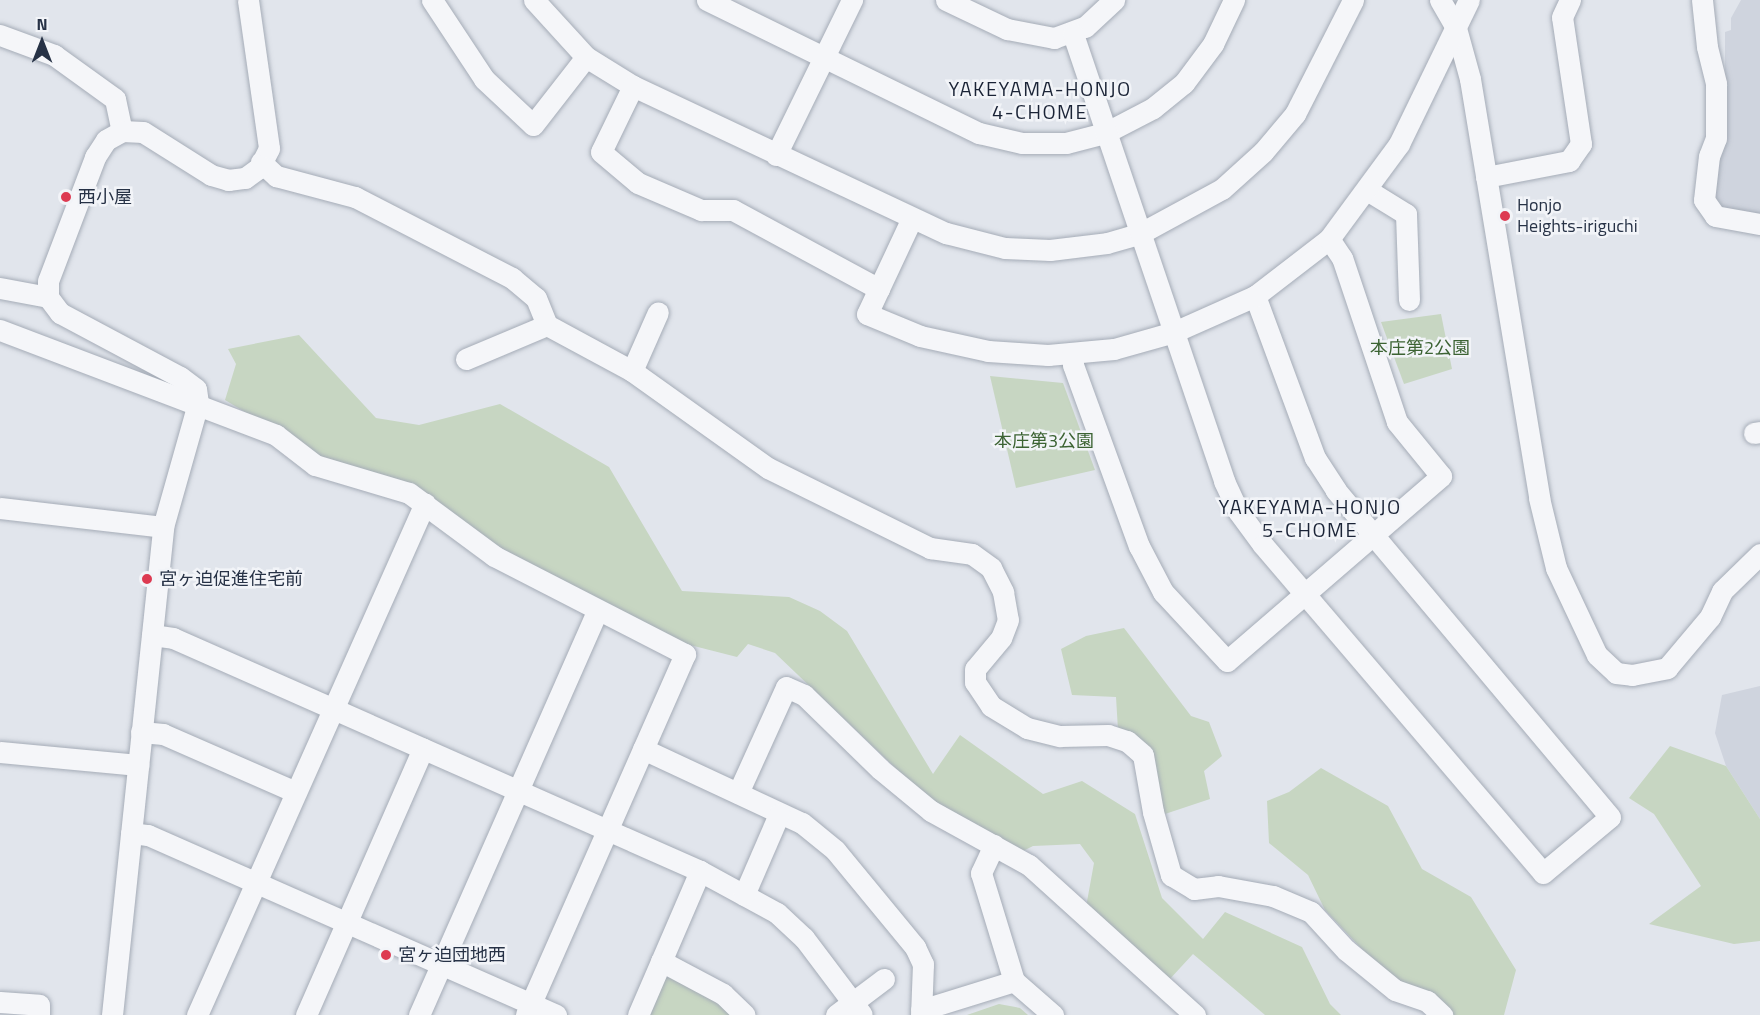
<!DOCTYPE html>
<meta charset="utf-8">
<style>
body{margin:0}
#map{position:relative;width:1760px;height:1015px;overflow:hidden;background:#e1e5ec;font-family:"Titillium Web","Noto Sans JP",sans-serif}
div>[style]{position:absolute}
.built>*{inset:0;background:#cfd4de}
.green>*{inset:0;background:#c7d6c2}
.roads{filter:drop-shadow(0 0 2px #a5acb7) drop-shadow(0 0 2px #a5acb7)}
.minor>*{height:21px;margin:-10.5px;padding:0 10.5px;transform-origin:10.5px;border-radius:10.5px;background:#f5f6f9}
.dots>*{width:16px;height:16px;translate:-50% -50%;box-sizing:border-box;border:3px solid #f2f4f8;border-radius:50%}
span{translate:-50% -50%;white-space:nowrap;text-align:center;line-height:1.15;-webkit-text-stroke:5px #f2f4f8;paint-order:stroke}
.poi-label{font-size:18px;color:#273246}
.left{translate:0 -50%;text-align:left}
.park-label{font-size:18px;color:#3c6333}
.neighbourhood-label{font-size:20px;color:#1a2336;letter-spacing:1.5px}
.north{position:absolute;left:12px;top:12px;width:60px;height:60px;-webkit-text-stroke:4px #f2f4f8;paint-order:stroke;rotate:0deg;font-size:16px;font-weight:700;line-height:24px;text-align:center;color:#273246}
.north::after{content:'';display:block;margin:auto;width:21px;height:27px;background:#273246;clip-path:polygon(50% 0,100% 100%,50% 72%,0 100%)}
</style>
<div id="map">
<div class="built">
<div style="clip-path:polygon(1741px 0,1760px 0,1760px 218px,1721px 207px,1715px 195px,1725px 91px,1725px 32px,1731px 30px,1731px 18px)"></div>
<div style="clip-path:polygon(1760px 686px,1760px 819px,1726px 766px,1715px 733px,1722px 695px)"></div>
</div>
<div class="green">
<div style="clip-path:polygon(1441px 314px,1452px 369px,1404px 384px,1381px 322px)"></div>
<div style="clip-path:polygon(299px 335px,376px 418px,419px 425px,500px 404px,609px 467px,682px 591px,789px 597px,820px 611px,847px 631px,933px 774px,960px 735px,1043px 794px,1082px 781px,1135px 814px,1162px 898px,1203px 939px,1225px 912px,1302px 947px,1330px 1004px,1341px 1015px,1265px 1015px,1193px 954px,1168px 981px,1086px 907px,1094px 863px,1080px 844px,1033px 846px,1023px 851px,932px 803px,775px 653px,748px 644px,737px 657px,686px 644px,318px 456px,225px 400px,236px 364px,228px 349px)"></div>
<div style="clip-path:polygon(990px 376px,1063px 383px,1095px 470px,1016px 488px)"></div>
<div style="clip-path:polygon(1124px 628px,1191px 716px,1209px 722px,1222px 756px,1204px 771px,1210px 799px,1162px 815px,1148px 745px,1118px 730px,1116px 697px,1072px 695px,1061px 649px,1086px 636px)"></div>
<div style="clip-path:polygon(1670px 746px,1726px 766px,1760px 819px,1760px 941px,1734px 944px,1649px 924px,1701px 886px,1654px 814px,1629px 798px)"></div>
<div style="clip-path:polygon(1321px 768px,1388px 806px,1422px 869px,1471px 897px,1516px 970px,1504px 1015px,1450px 1015px,1392px 981px,1325px 910px,1308px 875px,1269px 843px,1267px 801px,1289px 792px)"></div>
<div style="clip-path:polygon(669px 973px,718px 997px,735px 1015px,644px 1015px,662px 975px)"></div>
<div style="clip-path:polygon(999px 1004px,1020px 1008px,1028px 1015px,967px 1015px)"></div>
</div>
<div class="roads">
<div class="minor">
<div style="left:432px;top:0;width:95px;rotate:56.6deg"></div>
<div style="left:484px;top:79px;width:67px;rotate:43.2deg"></div>
<div style="left:533px;top:125px;width:86px;rotate:-52.1deg"></div>
<div style="left:534px;top:0;width:77px;rotate:47.6deg"></div>
<div style="left:586px;top:57px;width:55px;rotate:31.7deg"></div>
<div style="left:633px;top:86px;width:346px;rotate:25.2deg"></div>
<div style="left:946px;top:233px;width:61px;rotate:14.3deg"></div>
<div style="left:1005px;top:248px;width:45px;rotate:2.5deg"></div>
<div style="left:1050px;top:250px;width:57px;rotate:-7deg"></div>
<div style="left:1107px;top:243px;width:33px;rotate:-16deg"></div>
<div style="left:1139px;top:234px;width:94px;rotate:-28.5deg"></div>
<div style="left:1222px;top:189px;width:55px;rotate:-42.1deg"></div>
<div style="left:1263px;top:152px;width:50px;rotate:-49.9deg"></div>
<div style="left:1295px;top:114px;width:128px;rotate:-63deg"></div>
<div style="left:707px;top:0;width:303px;rotate:26.1deg"></div>
<div style="left:979px;top:133px;width:44px;rotate:13.1deg"></div>
<div style="left:1022px;top:143px;width:44px"></div>
<div style="left:1066px;top:143px;width:40px;rotate:-14.4deg"></div>
<div style="left:1105px;top:133px;width:54px;rotate:-27.5deg"></div>
<div style="left:1153px;top:108px;width:40px;rotate:-39deg"></div>
<div style="left:1184px;top:83px;width:49px;rotate:-53.4deg"></div>
<div style="left:1213px;top:44px;width:49px;rotate:-64.5deg"></div>
<div style="left:946px;top:0;width:68px;rotate:25.4deg"></div>
<div style="left:1007px;top:29px;width:48px;rotate:10.8deg"></div>
<div style="left:1054px;top:38px;width:33px;rotate:-20deg"></div>
<div style="left:1085px;top:27px;width:40px;rotate:-43deg"></div>
<div style="left:1440px;top:0;width:32px;rotate:60deg"></div>
<div style="left:1456px;top:28px;width:53px;rotate:74.6deg"></div>
<div style="left:1470px;top:79px;width:425px;rotate:80.6deg"></div>
<div style="left:1539px;top:498px;width:72px;rotate:76.3deg"></div>
<div style="left:1556px;top:568px;width:96px;rotate:64.8deg"></div>
<div style="left:1597px;top:655px;width:26px;rotate:43deg"></div>
<div style="left:1616px;top:673px;width:16px;rotate:7deg"></div>
<div style="left:1632px;top:675px;width:36px;rotate:-11deg"></div>
<div style="left:1667px;top:668px;width:67px;rotate:-49.9deg"></div>
<div style="left:1710px;top:617px;width:29px;rotate:-65deg"></div>
<div style="left:1722px;top:591px;width:53px;rotate:-44.2deg"></div>
<div style="left:1702px;top:0;width:47px;rotate:83.9deg"></div>
<div style="left:1707px;top:47px;width:38px;rotate:76deg"></div>
<div style="left:1716px;top:84px;width:54px;rotate:90deg"></div>
<div style="left:1716px;top:138px;width:19px;rotate:111deg"></div>
<div style="left:1709px;top:156px;width:44px;rotate:96.5deg"></div>
<div style="left:1704px;top:200px;width:19px;rotate:55deg"></div>
<div style="left:1715px;top:216px;width:46px;rotate:10.1deg"></div>
<div style="left:1073px;top:34px;width:472px;rotate:71.3deg"></div>
<div style="left:1224px;top:481px;width:33px;rotate:65deg"></div>
<div style="left:1238px;top:511px;width:42px;rotate:53.7deg"></div>
<div style="left:1263px;top:545px;width:431px;rotate:49.5deg"></div>
<div style="left:1543px;top:873px;width:87px;rotate:-39.9deg"></div>
<div style="left:1610px;top:817px;width:427px;rotate:-130deg"></div>
<div style="left:1336px;top:490px;width:38px;rotate:-123deg"></div>
<div style="left:1315px;top:458px;width:173px;rotate:-110.3deg"></div>
<div style="left:0;top:35px;width:58px;rotate:20.3deg"></div>
<div style="left:54px;top:55px;width:75px;rotate:35.8deg"></div>
<div style="left:115px;top:99px;width:33px;rotate:78deg"></div>
<div style="left:633px;top:86px;width:73px;rotate:115.9deg"></div>
<div style="left:601px;top:152px;width:48px;rotate:40deg"></div>
<div style="left:638px;top:183px;width:69px;rotate:23.2deg"></div>
<div style="left:701px;top:210px;width:32px"></div>
<div style="left:733px;top:210px;width:166px;rotate:28.4deg"></div>
<div style="left:776px;top:155px;width:173px;rotate:-63.9deg"></div>
<div style="left:261px;top:162px;width:21px;rotate:43deg"></div>
<div style="left:276px;top:176px;width:82px;rotate:14.9deg"></div>
<div style="left:355px;top:197px;width:177px;rotate:27.3deg"></div>
<div style="left:512px;top:278px;width:31px;rotate:40deg"></div>
<div style="left:536px;top:298px;width:29px;rotate:68deg"></div>
<div style="left:547px;top:325px;width:97px;rotate:28.4deg"></div>
<div style="left:632px;top:371px;width:167px;rotate:35.5deg"></div>
<div style="left:768px;top:468px;width:181px;rotate:26.3deg"></div>
<div style="left:930px;top:548px;width:42px;rotate:8.1deg"></div>
<div style="left:972px;top:554px;width:24px;rotate:36deg"></div>
<div style="left:991px;top:568px;width:27px;rotate:63deg"></div>
<div style="left:1003px;top:592px;width:28px;rotate:80deg"></div>
<div style="left:1008px;top:620px;width:19px;rotate:111deg"></div>
<div style="left:1001px;top:638px;width:40px;rotate:130deg"></div>
<div style="left:975px;top:669px;width:13px;rotate:90deg"></div>
<div style="left:975px;top:682px;width:29px;rotate:56deg"></div>
<div style="left:991px;top:706px;width:42px;rotate:31.4deg"></div>
<div style="left:1027px;top:728px;width:34px;rotate:14deg"></div>
<div style="left:1060px;top:736px;width:48px;rotate:-1.2deg"></div>
<div style="left:1108px;top:735px;width:20px;rotate:18deg"></div>
<div style="left:1127px;top:741px;width:21px;rotate:41deg"></div>
<div style="left:1143px;top:755px;width:58px;rotate:80deg"></div>
<div style="left:1153px;top:812px;width:66px;rotate:74.1deg"></div>
<div style="left:1171px;top:875px;width:27px;rotate:31deg"></div>
<div style="left:1194px;top:889px;width:24px;rotate:-7deg"></div>
<div style="left:1218px;top:886px;width:56px;rotate:10.3deg"></div>
<div style="left:1273px;top:896px;width:41px;rotate:22.8deg"></div>
<div style="left:1311px;top:912px;width:52px;rotate:47.4deg"></div>
<div style="left:1346px;top:950px;width:63px;rotate:39.2deg"></div>
<div style="left:1395px;top:990px;width:34px;rotate:19deg"></div>
<div style="left:1427px;top:1001px;width:21px;rotate:43deg"></div>
<div style="left:1486px;top:177px;width:85px;rotate:-10.9deg"></div>
<div style="left:1569px;top:161px;width:21px;rotate:-55deg"></div>
<div style="left:1581px;top:144px;width:128px;rotate:-98.5deg"></div>
<div style="left:1562px;top:17px;width:19px;rotate:-65deg"></div>
<div style="left:1367px;top:190px;width:46px;rotate:31.6deg"></div>
<div style="left:1406px;top:214px;width:86px;rotate:88deg"></div>
<div style="left:912px;top:218px;width:106px;rotate:115.1deg"></div>
<div style="left:867px;top:314px;width:57px;rotate:22.5deg"></div>
<div style="left:920px;top:336px;width:70px;rotate:12.4deg"></div>
<div style="left:988px;top:351px;width:60px;rotate:3.8deg"></div>
<div style="left:1048px;top:355px;width:66px;rotate:-5.2deg"></div>
<div style="left:1114px;top:349px;width:62px;rotate:-15.8deg"></div>
<div style="left:1174px;top:332px;width:89px;rotate:-24deg"></div>
<div style="left:1255px;top:296px;width:93px;rotate:-37.6deg"></div>
<div style="left:1329px;top:239px;width:118px;rotate:-53.6deg"></div>
<div style="left:1399px;top:144px;width:160px;rotate:-64.1deg"></div>
<div style="left:0;top:288px;width:49px;rotate:10.6deg"></div>
<div style="left:0;top:330px;width:295px;rotate:20.8deg"></div>
<div style="left:276px;top:435px;width:49px;rotate:37.6deg"></div>
<div style="left:315px;top:465px;width:98px;rotate:16.6deg"></div>
<div style="left:409px;top:493px;width:106px;rotate:36.5deg"></div>
<div style="left:494px;top:556px;width:215px;rotate:27.2deg"></div>
<div style="left:685px;top:654px;width:394px;rotate:113.8deg"></div>
<div style="left:1072px;top:353px;width:12px;rotate:85deg"></div>
<div style="left:1073px;top:365px;width:193px;rotate:70deg"></div>
<div style="left:1139px;top:546px;width:52px;rotate:62.4deg"></div>
<div style="left:1163px;top:592px;width:94px;rotate:47.2deg"></div>
<div style="left:1227px;top:661px;width:283px;rotate:-40.8deg"></div>
<div style="left:1441px;top:476px;width:70px;rotate:-129.2deg"></div>
<div style="left:1397px;top:422px;width:173px;rotate:-108.5deg"></div>
<div style="left:1342px;top:258px;width:23px;rotate:-124deg"></div>
<div style="left:466px;top:359px;width:88px;rotate:-22.8deg"></div>
<div style="left:632px;top:371px;width:64px;rotate:-66.2deg"></div>
<div style="left:1754px;top:433px;width:6px;rotate:-9deg"></div>
<div style="left:0;top:508px;width:164px;rotate:6.6deg"></div>
<div style="left:152px;top:635px;width:21px;rotate:8deg"></div>
<div style="left:173px;top:638px;width:576px;rotate:23.85deg"></div>
<div style="left:700px;top:871px;width:88px;rotate:28.6deg"></div>
<div style="left:777px;top:913px;width:37px;rotate:43deg"></div>
<div style="left:804px;top:938px;width:96px;rotate:53deg"></div>
<div style="left:141px;top:732px;width:22px;rotate:5deg"></div>
<div style="left:163px;top:734px;width:145px;rotate:23.6deg"></div>
<div style="left:643px;top:749px;width:175px;rotate:25deg"></div>
<div style="left:802px;top:823px;width:43px;rotate:39.3deg"></div>
<div style="left:835px;top:850px;width:126px;rotate:50.5deg"></div>
<div style="left:915px;top:947px;width:19px;rotate:65deg"></div>
<div style="left:923px;top:964px;width:51px;rotate:92.2deg"></div>
<div style="left:0;top:752px;width:139px;rotate:5.4deg"></div>
<div style="left:738px;top:793px;width:116px;rotate:-65.6deg"></div>
<div style="left:786px;top:687px;width:20px;rotate:24deg"></div>
<div style="left:804px;top:695px;width:106px;rotate:44.2deg"></div>
<div style="left:880px;top:769px;width:66px;rotate:39.5deg"></div>
<div style="left:931px;top:811px;width:112px;rotate:28.9deg"></div>
<div style="left:1029px;top:865px;width:224px;rotate:42.1deg"></div>
<div style="left:131px;top:833px;width:17px;rotate:7deg"></div>
<div style="left:148px;top:835px;width:446px;rotate:23.8deg"></div>
<div style="left:994px;top:845px;width:31px;rotate:115deg"></div>
<div style="left:981px;top:873px;width:113px;rotate:73deg"></div>
<div style="left:1014px;top:981px;width:52px;rotate:41.1deg"></div>
<div style="left:744px;top:895px;width:88px;rotate:-66.6deg"></div>
<div style="left:661px;top:961px;width:70px;rotate:28deg"></div>
<div style="left:723px;top:994px;width:30px;rotate:44deg"></div>
<div style="left:0;top:1002px;width:39px;rotate:4deg"></div>
<div style="left:39px;top:1005px;width:10px;rotate:90deg"></div>
<div style="left:921px;top:1010px;width:97px;rotate:-17.3deg"></div>
<div style="left:112px;top:1015px;width:491px;rotate:-84deg"></div>
<div style="left:163px;top:527px;width:129px;rotate:-74.2deg"></div>
<div style="left:198px;top:403px;width:14px;rotate:-98deg"></div>
<div style="left:196px;top:389px;width:20px;rotate:-143deg"></div>
<div style="left:180px;top:377px;width:136px;rotate:-151.9deg"></div>
<div style="left:60px;top:313px;width:20px;rotate:-127deg"></div>
<div style="left:48px;top:297px;width:16px;rotate:-90deg"></div>
<div style="left:48px;top:281px;width:133px;rotate:-69.2deg"></div>
<div style="left:95px;top:157px;width:20px;rotate:-57deg"></div>
<div style="left:106px;top:140px;width:18px;rotate:-29deg"></div>
<div style="left:122px;top:131px;width:21px;rotate:3deg"></div>
<div style="left:143px;top:132px;width:80px;rotate:32.3deg"></div>
<div style="left:211px;top:175px;width:18px;rotate:16deg"></div>
<div style="left:228px;top:180px;width:17px;rotate:-7deg"></div>
<div style="left:245px;top:178px;width:17px;rotate:-36deg"></div>
<div style="left:259px;top:168px;width:22px;rotate:-63deg"></div>
<div style="left:269px;top:148px;width:149px;rotate:-98.1deg"></div>
<div style="left:197px;top:1015px;width:560px;rotate:-66deg"></div>
<div style="left:306px;top:1015px;width:291px;rotate:-66.3deg"></div>
<div style="left:419px;top:1015px;width:441px;rotate:-66.2deg"></div>
<div style="left:638px;top:1015px;width:157px;rotate:-66.7deg"></div>
<div style="left:836px;top:1015px;width:60px;rotate:-36.9deg"></div>
</div>
</div>
<div class="dots">
<div style="left:66px;top:197px;background:#dd3a51"></div>
<div style="left:1505px;top:216px;background:#dd3a51"></div>
<div style="left:147px;top:579px;background:#dd3a51"></div>
<div style="left:386px;top:955px;background:#dd3a51"></div>
</div>
<div class="poi-label">
<span class="left" style="left:78px;top:197px">西小屋</span>
<span class="left" style="left:1517px;top:216px">Honjo<br>Heights-iriguchi</span>
<span class="left" style="left:159px;top:579px">宮ヶ迫促進住宅前</span>
<span class="left" style="left:398px;top:955px">宮ヶ迫団地西</span>
</div>
<div class="park-label">
<span style="left:1420px;top:348px">本庄第2公園</span>
<span style="left:1044px;top:441px">本庄第3公園</span>
</div>
<div class="neighbourhood-label">
<span style="left:1040px;top:100px">YAKEYAMA-HONJO<br>4-CHOME</span>
<span style="left:1310px;top:518px">YAKEYAMA-HONJO<br>5-CHOME</span>
</div>
<div class="north">N</div>
</div>
